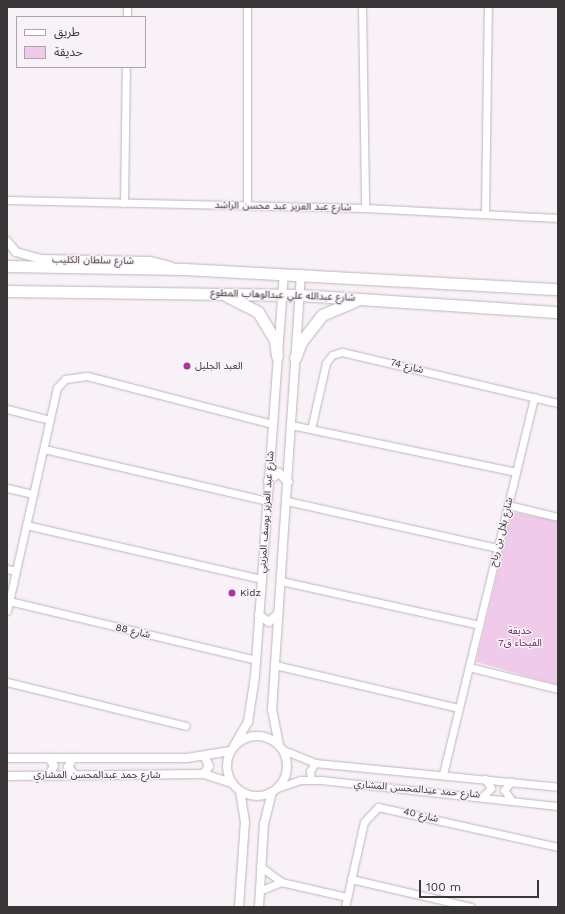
<!DOCTYPE html>
<meta charset="utf-8">
<style>
body{margin:0}
#map{position:relative;width:565px;height:914px;overflow:hidden;background:#f9f1f8;font-family:"Work Sans","Noto Sans Arabic",sans-serif}
div>[style]{position:absolute}
.green>*{inset:0;background:#f0caea}
.roads{filter:drop-shadow(0 0 1px #bdb5bc) drop-shadow(0 0 1px #bdb5bc)}
.minor>*{height:7px;margin:-3.5px;padding:0 3.5px;transform-origin:3.5px;border-radius:3.5px;background:#fff}
.tertiary>*{height:8px;margin:-4px;padding:0 4px;transform-origin:4px;border-radius:4px;background:#fff}
.tertiary>.ring{margin:-4px;padding:0;box-sizing:content-box;background:none;border:8px solid #fff;border-radius:50%}
.primary>*{height:11px;margin:-5.5px;padding:0 5.5px;transform-origin:5.5px;border-radius:5.5px;background:#fff}
.dots>*{width:11px;height:11px;translate:-50% -50%;box-sizing:border-box;border:2px solid #f9f1f8;border-radius:50%}
span{translate:-50% -50%;white-space:nowrap;text-align:center;line-height:1.15;-webkit-text-stroke:3px #f9f1f8;paint-order:stroke}
.street-label{font-size:10px;color:#393638}
.poi-label{font-size:10px;color:#393638}
.left{translate:0 -50%;text-align:left}
.park-label{font-size:10px;color:#652a5f}
.frame{position:absolute;inset:0;border:8px solid #393638;pointer-events:none}
.legend{position:absolute;left:16px;top:16px;width:130px;height:52px;box-sizing:border-box;background:#f9f1f8;border:1px solid #aca6ab;margin:0;padding:5px 7px;list-style:none;font-size:12px;color:#393638}
.legend li{display:flex;align-items:center;gap:8px;height:20px}
.legend b{width:20px;border:1px solid #aca6ab}
.scale{position:absolute;left:419px;top:880px;width:120px;height:18px;box-sizing:border-box;border:2px solid #393638;border-top:0;padding-left:5px;font-size:12px;line-height:14px;white-space:nowrap;color:#393638;-webkit-text-stroke:3px #f9f1f8;paint-order:stroke}
</style>
<div id="map">
<div class="green">
<div style="clip-path:polygon(512px 512px,558px 521px,558px 685px,476px 662px)"></div>
</div>
<div class="roads">
<div class="minor">
<div style="left:362px;top:7px;width:201px;rotate:89.1deg"></div>
<div style="left:127px;top:17px;width:10px;rotate:-90deg"></div>
<div style="left:7px;top:200px;width:358px;rotate:1.3deg"></div>
<div style="left:365px;top:208px;width:193px;rotate:3deg"></div>
<div style="left:124px;top:203px;width:136px;rotate:-89.2deg"></div>
<div style="left:247px;top:205px;width:198px;rotate:-90deg"></div>
<div style="left:485px;top:213px;width:206px;rotate:-89.2deg"></div>
<div style="left:7px;top:409px;width:44px;rotate:14.3deg"></div>
<div style="left:291px;top:425px;width:230px;rotate:11.8deg"></div>
<div style="left:311px;top:429px;width:68px;rotate:-77.2deg"></div>
<div style="left:326px;top:363px;width:10px;rotate:-53deg"></div>
<div style="left:332px;top:355px;width:10px;rotate:-17deg"></div>
<div style="left:342px;top:352px;width:222px;rotate:13.3deg"></div>
<div style="left:44px;top:449px;width:229px;rotate:13.1deg"></div>
<div style="left:7px;top:488px;width:27px;rotate:13deg"></div>
<div style="left:287px;top:501px;width:215px;rotate:12.6deg"></div>
<div style="left:508px;top:505px;width:51px;rotate:13.5deg"></div>
<div style="left:26px;top:525px;width:241px;rotate:12.9deg"></div>
<div style="left:7px;top:569px;width:9px;rotate:13deg"></div>
<div style="left:281px;top:581px;width:203px;rotate:12.5deg"></div>
<div style="left:9px;top:601px;width:254px;rotate:13.4deg"></div>
<div style="left:7px;top:611px;width:229px;rotate:-77.4deg"></div>
<div style="left:57px;top:388px;width:12px;rotate:-48deg"></div>
<div style="left:65px;top:379px;width:22px;rotate:-8deg"></div>
<div style="left:87px;top:376px;width:191px;rotate:14.5deg"></div>
<div style="left:275px;top:665px;width:189px;rotate:13.2deg"></div>
<div style="left:469px;top:667px;width:92px;rotate:13.9deg"></div>
<div style="left:7px;top:682px;width:184px;rotate:13.8deg"></div>
<div style="left:283px;top:750px;width:35px;rotate:22deg"></div>
<div style="left:315px;top:763px;width:244px;rotate:5.6deg"></div>
<div style="left:443px;top:774px;width:388px;rotate:-76.4deg"></div>
<div style="left:311px;top:780px;width:9px;rotate:-96deg"></div>
<div style="left:310px;top:771px;width:9px;rotate:-58deg"></div>
<div style="left:277px;top:788px;width:24px;rotate:-19deg"></div>
<div style="left:300px;top:780px;width:21px"></div>
<div style="left:321px;top:780px;width:238px;rotate:6.3deg"></div>
<div style="left:484px;top:795px;width:10px;rotate:-45deg"></div>
<div style="left:491px;top:788px;width:11px;rotate:-124deg"></div>
<div style="left:510px;top:798px;width:10px;rotate:-127deg"></div>
<div style="left:504px;top:790px;width:11px;rotate:-49deg"></div>
<div style="left:260px;top:866px;width:26px;rotate:37deg"></div>
<div style="left:281px;top:882px;width:68px;rotate:12.8deg"></div>
<div style="left:351px;top:879px;width:123px;rotate:13.1deg"></div>
<div style="left:259px;top:891px;width:24px;rotate:-22deg"></div>
<div style="left:345px;top:907px;width:87px;rotate:-77.4deg"></div>
<div style="left:364px;top:822px;width:21px;rotate:-47deg"></div>
<div style="left:378px;top:807px;width:184px;rotate:12.5deg"></div>
</div>
<div class="tertiary">
<div style="left:7px;top:241px;width:14px;rotate:51deg"></div>
<div style="left:16px;top:252px;width:25px;rotate:16deg"></div>
<div style="left:40px;top:259px;width:110px;rotate:1deg"></div>
<div style="left:150px;top:261px;width:21px;rotate:14deg"></div>
<div style="left:268px;top:481px;width:14px;rotate:-36deg"></div>
<div style="left:279px;top:473px;width:13px;rotate:45deg"></div>
<div style="left:259px;top:615px;width:12px;rotate:35deg"></div>
<div style="left:269px;top:622px;width:12px;rotate:-42deg"></div>
<div class="ring" style="left:227px;top:736px;width:52px;height:52px"></div>
<div style="left:279px;top:745px;width:36px;rotate:-101deg"></div>
<div style="left:272px;top:710px;width:437px;rotate:-86.2deg"></div>
<div style="left:234px;top:746px;width:28px;rotate:-60deg"></div>
<div style="left:248px;top:722px;width:47px;rotate:-81.3deg"></div>
<div style="left:255px;top:676px;width:403px;rotate:-85.9deg"></div>
<div style="left:7px;top:758px;width:180px"></div>
<div style="left:187px;top:758px;width:44px;rotate:-9.2deg"></div>
<div style="left:49px;top:758px;width:9px;rotate:58deg"></div>
<div style="left:54px;top:766px;width:10px;rotate:119deg"></div>
<div style="left:73px;top:758px;width:10px;rotate:119deg"></div>
<div style="left:68px;top:767px;width:9px;rotate:49deg"></div>
<div style="left:204px;top:774px;width:9px;rotate:-58deg"></div>
<div style="left:209px;top:766px;width:10px;rotate:-114deg"></div>
<div style="left:7px;top:776px;width:197px;rotate:-0.6deg"></div>
<div style="left:204px;top:774px;width:29px;rotate:18deg"></div>
<div style="left:239px;top:907px;width:85px;rotate:-86deg"></div>
<div style="left:245px;top:822px;width:31px;rotate:-99deg"></div>
<div style="left:259px;top:907px;width:83px;rotate:-86.6deg"></div>
<div style="left:264px;top:824px;width:33px;rotate:-76deg"></div>
</div>
<div class="primary">
<div style="left:7px;top:266px;width:177px;rotate:1deg"></div>
<div style="left:184px;top:269px;width:375px;rotate:3.1deg"></div>
<div style="left:7px;top:291px;width:293px;rotate:0.8deg"></div>
<div style="left:300px;top:295px;width:259px;rotate:3.8deg"></div>
<div style="left:227px;top:296px;width:35px;rotate:27deg"></div>
<div style="left:258px;top:312px;width:33px;rotate:59deg"></div>
<div style="left:275px;top:340px;width:16px;rotate:83deg"></div>
<div style="left:295px;top:358px;width:17px;rotate:-69deg"></div>
<div style="left:301px;top:342px;width:34px;rotate:-52deg"></div>
<div style="left:322px;top:315px;width:36px;rotate:-23deg"></div>
</div>
</div>
<div class="dots">
<div style="left:187px;top:366px;background:#a3399b"></div>
<div style="left:232px;top:593px;background:#a3399b"></div>
</div>
<div class="street-label">
<span style="left:283px;top:206px;rotate:1deg">شارع عبد العزيز عبد محسن الراشد</span>
<span style="left:93px;top:260px;rotate:1deg">شارع سلطان الكليب</span>
<span style="left:283px;top:295px;rotate:2deg">شارع عبدالله علي عبدالوهاب المطوع</span>
<span style="left:407px;top:366px;rotate:14deg">شارع 74</span>
<span style="left:266px;top:512px;rotate:-86deg">شارع عبد العزيز يوسف المزيني</span>
<span style="left:501px;top:532px;rotate:-76deg">شارع بلال بن رباح</span>
<span style="left:133px;top:631px;rotate:13deg">شارع 88</span>
<span style="left:97px;top:775px">شارع حمد عبدالمحسن المشاري</span>
<span style="left:417px;top:789px;rotate:5deg">شارع حمد عبدالمحسن المشاري</span>
<span style="left:421px;top:815px;rotate:13deg">شارع 40</span>
</div>
<div class="poi-label">
<span class="left" style="left:195px;top:366px">العبد الجليل</span>
<span class="left" style="left:240px;top:593px">Kidz</span>
</div>
<div class="park-label">
<span style="left:520px;top:636px">حديقة<br>الفيحاء ق7</span>
</div>
<div class="frame"></div>
<ul class="legend">
<li><b style="height:5px;background:#fff"></b>طريق</li>
<li><b style="height:11px;background:#f0caea"></b>حديقة</li>
</ul>
<div class="scale">100 m</div>
</div>
